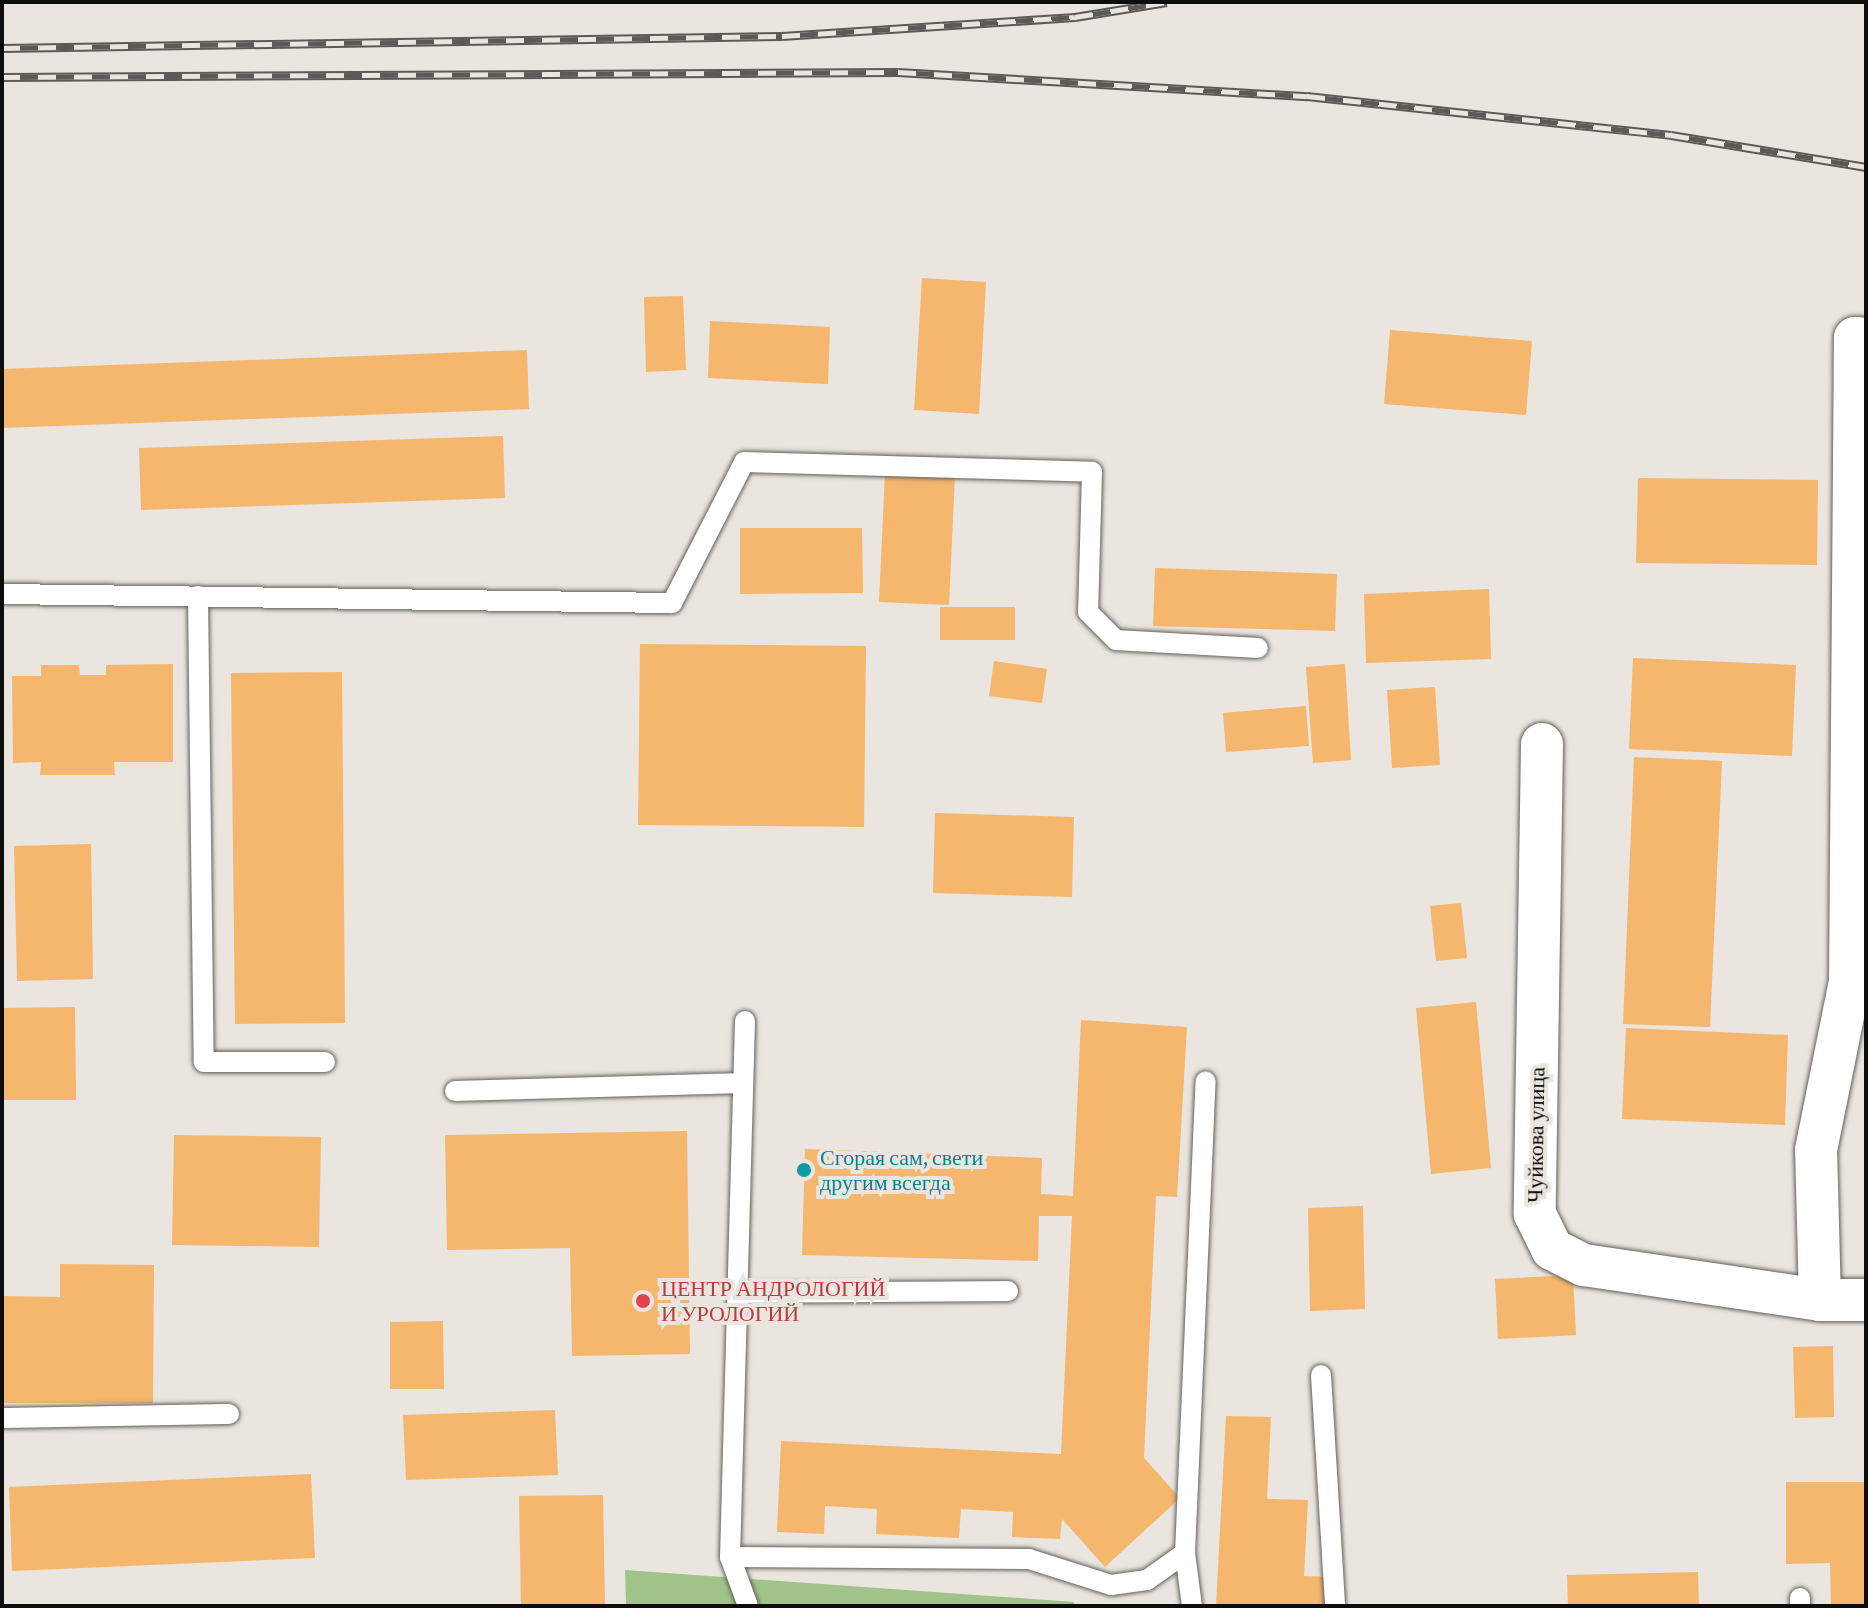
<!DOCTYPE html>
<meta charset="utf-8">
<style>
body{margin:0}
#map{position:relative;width:1868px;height:1608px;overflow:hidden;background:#eae5df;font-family:"Crimson Pro",serif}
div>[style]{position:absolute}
.green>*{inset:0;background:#9fc389}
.building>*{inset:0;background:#f5b66d}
.roads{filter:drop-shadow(0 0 2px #65605b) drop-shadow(0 0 2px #65605b)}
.service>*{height:20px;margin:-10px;padding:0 10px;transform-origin:10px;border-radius:10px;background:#fff}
.minor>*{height:42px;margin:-21px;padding:0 21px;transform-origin:21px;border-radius:21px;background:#fff}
.rail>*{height:9px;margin-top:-4.5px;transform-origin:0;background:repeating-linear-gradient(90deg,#eae5df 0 18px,#5c5956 0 36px);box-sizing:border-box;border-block:2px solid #5c5956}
.dots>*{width:22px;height:22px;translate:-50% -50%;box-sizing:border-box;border:4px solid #eae5df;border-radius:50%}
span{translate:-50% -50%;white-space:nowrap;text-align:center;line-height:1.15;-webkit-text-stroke:8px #eae5df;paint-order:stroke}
.street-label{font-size:22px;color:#0e0d0b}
.culture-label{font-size:22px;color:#0d838f}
.left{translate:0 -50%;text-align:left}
.health-label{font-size:22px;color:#be3a42}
.frame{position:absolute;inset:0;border:4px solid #0e0d0b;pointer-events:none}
</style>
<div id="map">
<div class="green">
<div style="clip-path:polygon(625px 1570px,1074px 1602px,1074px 1606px,626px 1606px)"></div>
</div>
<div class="building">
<div style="clip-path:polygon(922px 278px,986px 282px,979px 414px,914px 410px)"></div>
<div style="clip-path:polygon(683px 296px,686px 370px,646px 372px,644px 297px)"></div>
<div style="clip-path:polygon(710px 321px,830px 327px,828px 384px,708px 378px)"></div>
<div style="clip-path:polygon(1390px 330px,1532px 341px,1526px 415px,1384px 404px)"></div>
<div style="clip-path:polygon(527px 350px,529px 409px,2px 428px,2px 369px)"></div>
<div style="clip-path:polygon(503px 436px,505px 498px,141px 510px,139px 448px)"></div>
<div style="clip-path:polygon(885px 472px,955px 475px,949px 605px,879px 602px)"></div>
<div style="clip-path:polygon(1638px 478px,1818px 480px,1817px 565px,1636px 563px)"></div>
<div style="clip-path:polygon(740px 528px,862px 528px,863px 593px,740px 594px)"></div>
<div style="clip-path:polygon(1155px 568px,1337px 574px,1335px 631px,1153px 626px)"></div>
<div style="clip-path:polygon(1489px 589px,1491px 659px,1366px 663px,1364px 594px)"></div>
<div style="clip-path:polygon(940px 607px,1015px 607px,1015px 640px,940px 640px)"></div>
<div style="clip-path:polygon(640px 644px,866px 646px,864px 827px,638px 825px)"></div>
<div style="clip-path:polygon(1633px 658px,1796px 665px,1792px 756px,1629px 749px)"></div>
<div style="clip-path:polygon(994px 661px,1047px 669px,1042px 703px,989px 696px)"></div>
<div style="clip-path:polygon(173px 664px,173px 762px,114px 762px,115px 775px,40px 775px,41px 762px,13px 763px,12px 676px,41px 676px,41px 665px,79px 665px,80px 675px,106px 675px,106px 665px)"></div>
<div style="clip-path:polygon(1345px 664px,1351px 760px,1313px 763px,1306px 667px)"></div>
<div style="clip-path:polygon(342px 672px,345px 1023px,235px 1024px,231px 673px)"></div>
<div style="clip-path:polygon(1435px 687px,1440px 765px,1392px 768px,1387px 690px)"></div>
<div style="clip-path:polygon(1306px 706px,1309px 746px,1226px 752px,1223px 713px)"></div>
<div style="clip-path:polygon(1634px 757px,1722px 761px,1710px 1027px,1623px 1024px)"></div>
<div style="clip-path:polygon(935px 813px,1074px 817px,1072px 897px,933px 893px)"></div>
<div style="clip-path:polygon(91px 844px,93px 979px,17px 981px,14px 846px)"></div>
<div style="clip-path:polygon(1461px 903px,1467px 958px,1436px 961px,1430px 906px)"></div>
<div style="clip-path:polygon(1476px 1002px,1491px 1168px,1431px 1174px,1416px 1008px)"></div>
<div style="clip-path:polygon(75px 1007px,76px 1100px,2px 1100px,2px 1008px)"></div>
<div style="clip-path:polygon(1081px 1020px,1187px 1027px,1177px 1197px,1156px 1196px,1144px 1458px,1180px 1498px,1105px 1567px,1062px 1519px,1060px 1539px,1012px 1537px,1013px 1512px,961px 1509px,959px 1538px,876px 1534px,877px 1509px,825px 1506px,824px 1534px,777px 1532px,781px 1441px,1061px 1454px,1072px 1216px,1039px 1216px,1038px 1261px,802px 1255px,805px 1149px,1042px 1158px,1041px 1194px,1073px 1196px)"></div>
<div style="clip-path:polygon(1626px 1028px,1788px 1035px,1785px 1125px,1622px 1119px)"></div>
<div style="clip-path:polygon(687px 1131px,690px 1354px,572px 1356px,570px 1248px,447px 1250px,445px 1135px)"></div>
<div style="clip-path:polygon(174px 1135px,321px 1137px,319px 1247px,172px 1245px)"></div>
<div style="clip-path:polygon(1363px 1206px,1365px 1309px,1310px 1311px,1308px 1208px)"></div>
<div style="clip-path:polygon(60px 1264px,154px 1265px,153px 1403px,2px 1403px,2px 1296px,60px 1297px)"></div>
<div style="clip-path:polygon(1573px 1275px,1576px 1335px,1498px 1339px,1495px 1279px)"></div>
<div style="clip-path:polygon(443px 1321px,444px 1389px,390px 1389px,390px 1322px)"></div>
<div style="clip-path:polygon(1833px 1346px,1834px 1417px,1795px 1418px,1793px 1347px)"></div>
<div style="clip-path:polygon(555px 1410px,558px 1475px,406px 1480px,403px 1415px)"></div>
<div style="clip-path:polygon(1226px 1416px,1271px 1417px,1267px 1499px,1308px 1500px,1304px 1576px,1331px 1577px,1329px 1606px,1216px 1606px)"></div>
<div style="clip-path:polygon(311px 1474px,315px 1558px,12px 1571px,9px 1487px)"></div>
<div style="clip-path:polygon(1786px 1482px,1866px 1482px,1866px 1606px,1831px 1606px,1830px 1563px,1786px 1564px)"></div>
<div style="clip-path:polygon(603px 1495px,605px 1606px,521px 1606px,519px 1496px)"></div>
<div style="clip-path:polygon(1698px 1572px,1699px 1606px,1568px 1606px,1567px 1575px)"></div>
</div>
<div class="roads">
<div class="service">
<div style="left:2px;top:594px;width:670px;rotate:0.77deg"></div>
<div style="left:672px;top:603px;width:158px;rotate:-62.9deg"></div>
<div style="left:744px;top:462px;width:348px;rotate:1.6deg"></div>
<div style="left:1092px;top:472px;width:140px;rotate:91.6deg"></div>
<div style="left:1088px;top:612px;width:40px;rotate:45deg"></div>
<div style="left:1116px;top:640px;width:142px;rotate:3.2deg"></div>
<div style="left:198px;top:596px;width:466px;rotate:89.3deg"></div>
<div style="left:204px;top:1062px;width:121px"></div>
<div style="left:745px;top:1021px;width:536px;rotate:91.6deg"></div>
<div style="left:730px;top:1557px;width:52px;rotate:69.8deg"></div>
<div style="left:455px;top:1091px;width:288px;rotate:-1.6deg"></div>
<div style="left:737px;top:1293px;width:271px;rotate:-0.4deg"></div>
<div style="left:1321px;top:1375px;width:231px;rotate:86.5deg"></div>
<div style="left:2px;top:1418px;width:227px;rotate:-1deg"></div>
<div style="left:1185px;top:1553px;width:53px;rotate:82.5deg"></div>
<div style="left:730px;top:1557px;width:299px;rotate:0.4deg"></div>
<div style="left:1029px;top:1559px;width:86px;rotate:17.6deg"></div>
<div style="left:1111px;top:1585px;width:36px;rotate:-8deg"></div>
<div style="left:1147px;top:1580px;width:47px;rotate:-35.4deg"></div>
<div style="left:1185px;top:1553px;width:472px;rotate:-87.5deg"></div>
<div style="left:1800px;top:1606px;width:8px;rotate:-90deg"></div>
</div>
<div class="minor">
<div style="left:1542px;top:744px;width:470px;rotate:90.9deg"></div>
<div style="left:1535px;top:1214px;width:39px;rotate:64deg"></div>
<div style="left:1552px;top:1249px;width:36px;rotate:27deg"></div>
<div style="left:1584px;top:1265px;width:239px;rotate:8.4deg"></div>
<div style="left:1820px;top:1300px;width:46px"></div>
<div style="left:1820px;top:1300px;width:150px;rotate:-91.5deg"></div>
<div style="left:1816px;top:1150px;width:171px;rotate:-78.6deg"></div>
<div style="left:1850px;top:982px;width:644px;rotate:-89.56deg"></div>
<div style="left:1855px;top:338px;width:11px;rotate:5deg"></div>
</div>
</div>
<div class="rail">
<div style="left:2px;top:48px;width:780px;rotate:-0.88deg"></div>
<div style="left:782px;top:36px;width:294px;rotate:-3.7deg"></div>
<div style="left:1075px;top:17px;width:93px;rotate:-9.3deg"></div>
<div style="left:2px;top:77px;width:896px;rotate:-0.32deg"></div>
<div style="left:898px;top:72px;width:410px;rotate:3.4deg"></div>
<div style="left:1307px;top:96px;width:366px;rotate:6.1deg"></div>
<div style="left:1671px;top:135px;width:198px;rotate:9.3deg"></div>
</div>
<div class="dots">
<div style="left:804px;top:1170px;background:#0f9aa8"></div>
<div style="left:643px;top:1301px;background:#e0444e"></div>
</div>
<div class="street-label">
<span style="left:1536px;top:1135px;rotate:-89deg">Чуйкова улица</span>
</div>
<div class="culture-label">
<span class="left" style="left:820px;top:1170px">Сгорая сам, свети<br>другим всегда</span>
</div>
<div class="health-label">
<span class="left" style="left:661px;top:1301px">ЦЕНТР АНДРОЛОГИЙ<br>И УРОЛОГИЙ</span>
</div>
<div class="frame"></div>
</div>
